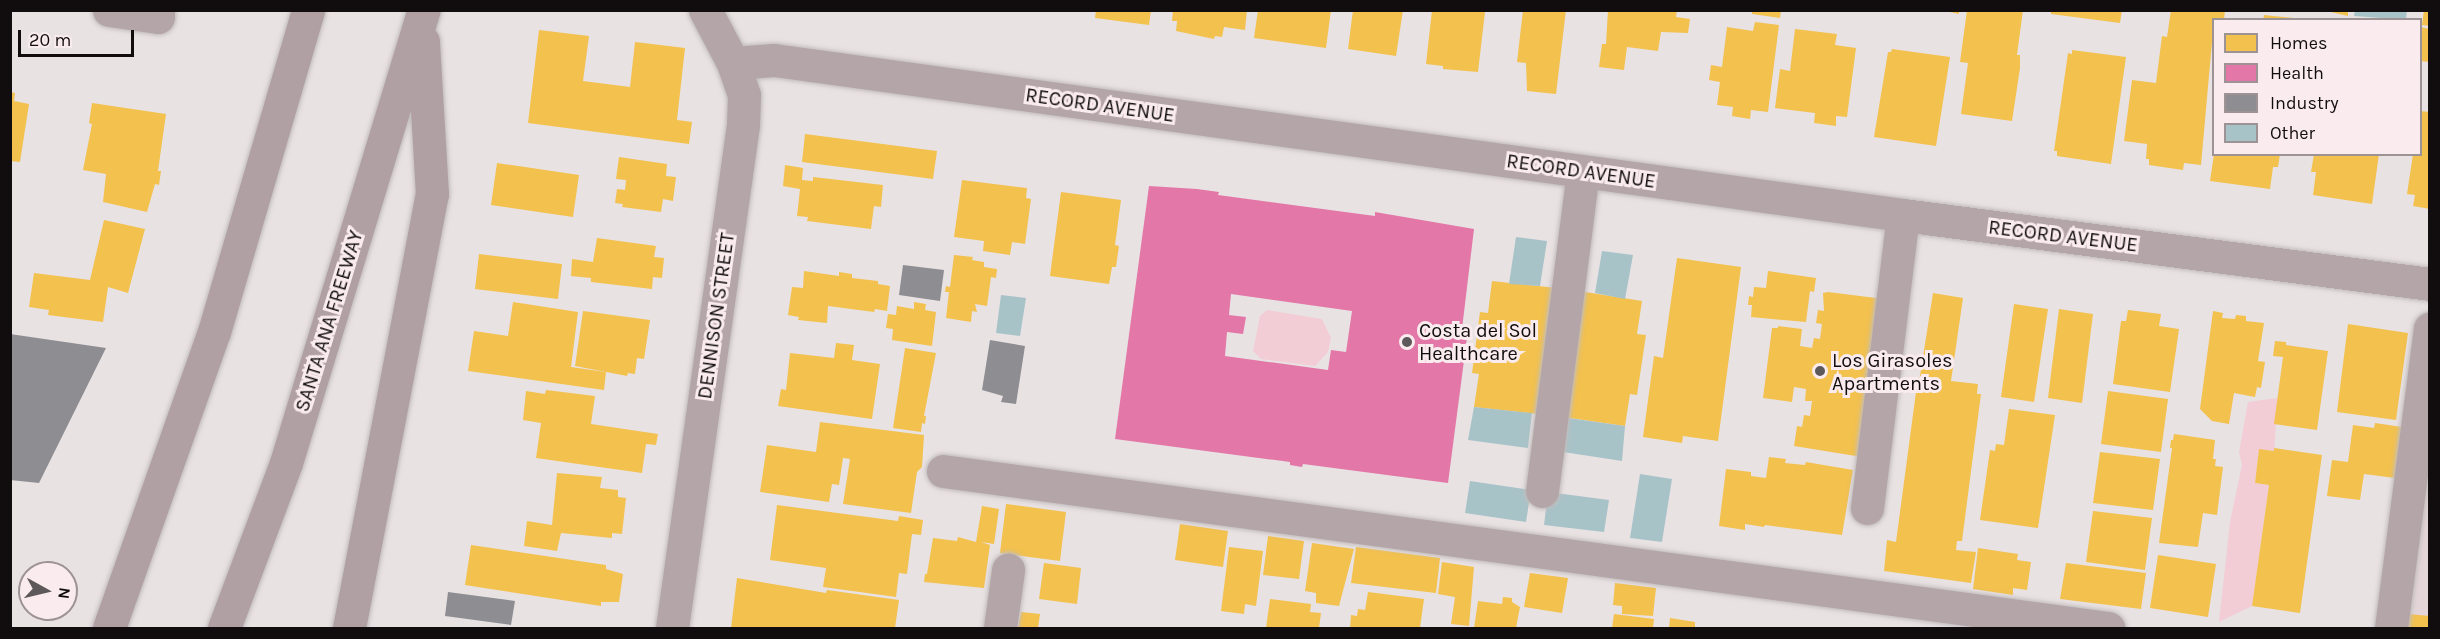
<!DOCTYPE html>
<style>
body{margin:0}
#map{position:relative;width:2440px;height:639px;overflow:hidden;background:#e9e2e3;font-family:Karla,sans-serif}
div>[style]{position:absolute}
.built>*{inset:0;background:#e4d5d8}
.green>*{inset:0;background:#f2cdd5}
.homes>*{inset:0;background:#f2c14e}
.health>*{inset:0;background:#e377a8}
.industry>*{inset:0;background:#8d8d92}
.building>*{inset:0;background:#a8c3c8}
.roads{filter:drop-shadow(0 0 2px #c1bcbd) drop-shadow(0 0 2px #c1bcbd)}
.minor>*{height:33px;margin:-16.5px;padding:0 16.5px;transform-origin:16.5px;border-radius:16.5px;background:#b4a5a8}
.highway>*{height:33px;margin:-16.5px;padding:0 16.5px;transform-origin:16.5px;border-radius:16.5px;background:#b1a0a3}
.dots>*{width:16px;height:16px;translate:-50% -50%;box-sizing:border-box;border:3px solid #faecee;border-radius:50%}
span{translate:-50% -50%;white-space:nowrap;text-align:center;line-height:1.15;-webkit-text-stroke:6px #faecee;paint-order:stroke}
.street-label{font-size:20px;color:#110d0e}
.poi-label{font-size:20px;color:#110d0e}
.left{translate:0 -50%;text-align:left}
.frame{position:absolute;inset:0;border:12px solid #110d0e;pointer-events:none}
.legend{position:absolute;left:2212px;top:18px;width:210px;height:138px;box-sizing:border-box;background:#faecee;border:2px solid #9d9394;margin:0;padding:8px 10px;list-style:none;font-size:18px;color:#110d0e}
.legend li{display:flex;align-items:center;gap:12px;height:30px}
.legend b{width:30px;border:2px solid #9d9394}
.north{position:absolute;left:18px;top:561px;width:60px;height:60px;box-sizing:border-box;background:#faecee;border:2px solid #9d9394;border-radius:50%;rotate:98deg;font-size:16px;font-weight:700;line-height:24px;text-align:center;color:#110d0e}
.north::after{content:'';display:block;margin:auto;width:21px;height:27px;background:#5d5859;clip-path:polygon(50% 0,100% 100%,50% 72%,0 100%)}
.scale{position:absolute;left:18px;top:30px;width:116px;height:27px;box-sizing:border-box;border:3px solid #110d0e;border-top:0;padding-left:8px;font-size:18px;line-height:21px;white-space:nowrap;color:#110d0e;-webkit-text-stroke:4px #faecee;paint-order:stroke}
</style>
<div id="map">
<div class="built">
<div style="clip-path:polygon(2429px 329px,2429px 628px,2391px 628px)"></div>
</div>
<div class="green">
<div style="clip-path:polygon(1267px 310px,1322px 319px,1331px 338px,1328px 352px,1315px 366px,1261px 359px,1253px 351px,1260px 316px)"></div>
<div style="clip-path:polygon(2278px 398px,2274px 451px,2259px 450px,2255px 483px,2269px 485px,2252px 606px,2219px 622px,2230px 522px,2242px 465px,2239px 452px,2248px 402px)"></div>
</div>
<div class="homes">
<div style="clip-path:polygon(1096px 10px,1151px 10px,1149px 25px,1095px 18px)"></div>
<div style="clip-path:polygon(1173px 10px,1247px 10px,1245px 30px,1224px 27px,1222px 37px,1215px 36px,1214px 39px,1176px 31px,1177px 21px,1172px 21px)"></div>
<div style="clip-path:polygon(1258px 10px,1331px 10px,1326px 48px,1254px 38px)"></div>
<div style="clip-path:polygon(1353px 10px,1403px 10px,1396px 56px,1348px 49px)"></div>
<div style="clip-path:polygon(1432px 10px,1485px 12px,1478px 72px,1443px 69px,1443px 66px,1426px 64px)"></div>
<div style="clip-path:polygon(1523px 10px,1566px 10px,1556px 94px,1527px 91px,1526px 63px,1517px 62px)"></div>
<div style="clip-path:polygon(1608px 10px,1677px 10px,1676px 17px,1690px 19px,1688px 33px,1661px 32px,1658px 51px,1627px 47px,1624px 70px,1599px 67px,1602px 44px,1606px 44px)"></div>
<div style="clip-path:polygon(1752px 10px,1781px 10px,1780px 18px,1752px 14px)"></div>
<div style="clip-path:polygon(1941px 10px,1959px 10px,1959px 14px)"></div>
<div style="clip-path:polygon(1967px 10px,2023px 10px,2017px 55px,2020px 55px,2020px 68px,2012px 121px,1961px 114px,1968px 63px,1960px 62px)"></div>
<div style="clip-path:polygon(2051px 10px,2122px 10px,2120px 23px,2051px 14px)"></div>
<div style="clip-path:polygon(2171px 10px,2225px 10px,2224px 20px,2214px 20px,2201px 165px,2184px 163px,2183px 170px,2149px 165px,2149px 159px,2146px 159px,2147px 144px,2124px 141px,2132px 80px,2156px 83px,2162px 36px,2167px 37px)"></div>
<div style="clip-path:polygon(2322px 10px,2348px 10px,2348px 16px)"></div>
<div style="clip-path:polygon(2424px 10px,2430px 10px,2430px 26px,2422px 25px)"></div>
<div style="clip-path:polygon(2264px 15px,2294px 18px,2294px 20px,2263px 20px)"></div>
<div style="clip-path:polygon(1755px 22px,1779px 25px,1768px 112px,1751px 110px,1750px 119px,1732px 116px,1733px 107px,1717px 105px,1720px 82px,1709px 80px,1711px 65px,1722px 67px,1727px 27px,1753px 31px)"></div>
<div style="clip-path:polygon(2420px 27px,2430px 29px,2430px 62px,2420px 61px)"></div>
<div style="clip-path:polygon(1795px 29px,1837px 34px,1835px 45px,1856px 48px,1847px 117px,1836px 116px,1836px 126px,1814px 123px,1815px 113px,1775px 108px,1780px 69px,1790px 71px)"></div>
<div style="clip-path:polygon(539px 30px,589px 36px,583px 81px,630px 87px,635px 42px,685px 48px,677px 120px,692px 122px,689px 144px,528px 123px)"></div>
<div style="clip-path:polygon(1892px 49px,1950px 57px,1936px 146px,1874px 137px,1888px 52px,1891px 52px)"></div>
<div style="clip-path:polygon(2072px 50px,2126px 57px,2111px 164px,2057px 156px,2057px 151px,2054px 151px,2068px 53px,2072px 54px)"></div>
<div style="clip-path:polygon(10px 92px,15px 93px,14px 101px,29px 104px,20px 162px,10px 161px)"></div>
<div style="clip-path:polygon(92px 103px,166px 114px,158px 171px,161px 171px,159px 185px,155px 184px,147px 212px,103px 202px,106px 174px,83px 170px,92px 124px,89px 123px)"></div>
<div style="clip-path:polygon(2420px 111px,2430px 112px,2430px 209px,2413px 206px,2415px 195px,2407px 194px,2413px 154px,2420px 154px)"></div>
<div style="clip-path:polygon(805px 134px,937px 151px,933px 179px,802px 162px)"></div>
<div style="clip-path:polygon(2214px 154px,2280px 154px,2278px 167px,2273px 167px,2270px 189px,2210px 181px)"></div>
<div style="clip-path:polygon(2314px 154px,2379px 154px,2372px 204px,2313px 195px,2316px 172px,2311px 172px)"></div>
<div style="clip-path:polygon(619px 157px,667px 164px,666px 176px,676px 177px,673px 201px,663px 199px,661px 212px,622px 207px,623px 204px,615px 203px,617px 189px,625px 190px,626px 180px,616px 179px)"></div>
<div style="clip-path:polygon(497px 163px,579px 175px,573px 217px,491px 205px)"></div>
<div style="clip-path:polygon(785px 165px,803px 168px,802px 180px,813px 181px,813px 177px,883px 185px,881px 207px,874px 206px,871px 229px,807px 221px,808px 217px,797px 216px,800px 189px,783px 186px)"></div>
<div style="clip-path:polygon(962px 180px,1027px 188px,1026px 198px,1031px 199px,1025px 244px,1012px 242px,1010px 255px,983px 251px,984px 241px,954px 237px)"></div>
<div style="clip-path:polygon(1061px 192px,1121px 200px,1115px 245px,1119px 246px,1116px 267px,1112px 267px,1109px 284px,1050px 276px)"></div>
<div style="clip-path:polygon(104px 220px,145px 229px,128px 293px,108px 287px,103px 322px,48px 315px,49px 310px,29px 307px,34px 273px,90px 280px)"></div>
<div style="clip-path:polygon(597px 238px,656px 246px,654px 257px,664px 258px,662px 278px,653px 277px,652px 289px,591px 282px,591px 278px,571px 276px,572px 259px,593px 262px)"></div>
<div style="clip-path:polygon(479px 254px,562px 264px,558px 299px,475px 289px)"></div>
<div style="clip-path:polygon(954px 255px,973px 257px,972px 260px,984px 262px,984px 267px,997px 269px,996px 278px,991px 277px,987px 306px,975px 304px,977px 312px,972px 311px,971px 322px,946px 318px,949px 292px,945px 292px,946px 286px,950px 287px)"></div>
<div style="clip-path:polygon(1677px 258px,1741px 267px,1718px 441px,1683px 436px,1682px 443px,1643px 437px,1654px 356px,1663px 358px)"></div>
<div style="clip-path:polygon(804px 271px,839px 276px,839px 272px,852px 274px,852px 278px,878px 281px,878px 284px,890px 286px,887px 311px,875px 309px,874px 312px,828px 306px,827px 323px,798px 320px,799px 317px,788px 315px,792px 287px,803px 288px)"></div>
<div style="clip-path:polygon(1768px 271px,1816px 278px,1814px 292px,1810px 291px,1806px 322px,1751px 317px,1752px 305px,1748px 305px,1749px 296px,1753px 297px,1754px 287px,1766px 288px)"></div>
<div style="clip-path:polygon(1492px 281px,1557px 288px,1538px 414px,1474px 407px,1479px 374px,1472px 373px,1480px 312px,1488px 313px)"></div>
<div style="clip-path:polygon(1579px 291px,1642px 301px,1637px 334px,1646px 335px,1637px 395px,1630px 394px,1625px 426px,1563px 417px)"></div>
<div style="clip-path:polygon(1828px 292px,1884px 299px,1862px 457px,1794px 446px,1797px 426px,1802px 427px,1804px 415px,1810px 416px,1812px 401px,1805px 401px,1806px 389px,1794px 387px,1792px 402px,1763px 398px,1772px 328px,1778px 328px,1778px 326px,1802px 329px,1800px 346px,1812px 348px,1814px 338px,1820px 339px,1822px 324px,1816px 323px,1818px 310px,1824px 311px,1823px 293px)"></div>
<div style="clip-path:polygon(1933px 293px,1963px 298px,1951px 381px,1978px 384px,1977px 394px,1981px 394px,1962px 541px,1957px 541px,1956px 550px,1976px 552px,1971px 583px,1884px 571px,1887px 540px,1896px 542px,1918px 377px,1943px 380px,1920px 376px)"></div>
<div style="clip-path:polygon(513px 302px,578px 312px,571px 367px,606px 372px,604px 390px,468px 371px,474px 331px,508px 336px)"></div>
<div style="clip-path:polygon(914px 302px,926px 304px,925px 310px,936px 312px,932px 346px,892px 340px,893px 329px,886px 328px,888px 314px,896px 315px,897px 306px,914px 309px)"></div>
<div style="clip-path:polygon(2014px 304px,2048px 309px,2034px 402px,2001px 397px)"></div>
<div style="clip-path:polygon(2059px 309px,2093px 314px,2082px 403px,2048px 398px)"></div>
<div style="clip-path:polygon(2128px 310px,2161px 314px,2159px 326px,2179px 329px,2170px 392px,2113px 384px,2121px 321px,2126px 321px)"></div>
<div style="clip-path:polygon(583px 311px,650px 320px,644px 359px,637px 358px,635px 374px,628px 373px,627px 376px,575px 366px)"></div>
<div style="clip-path:polygon(2213px 311px,2223px 313px,2222px 318px,2235px 319px,2236px 315px,2246px 316px,2246px 321px,2264px 323px,2258px 361px,2265px 362px,2261px 388px,2257px 387px,2255px 397px,2234px 393px,2229px 424px,2212px 421px,2200px 409px)"></div>
<div style="clip-path:polygon(2348px 324px,2408px 333px,2396px 420px,2337px 412px)"></div>
<div style="clip-path:polygon(2275px 341px,2286px 342px,2286px 345px,2328px 351px,2317px 430px,2274px 424px,2283px 357px,2273px 356px)"></div>
<div style="clip-path:polygon(836px 343px,854px 345px,852px 360px,880px 364px,872px 419px,778px 406px,781px 389px,786px 390px,790px 353px,834px 358px)"></div>
<div style="clip-path:polygon(905px 348px,936px 353px,924px 416px,926px 416px,925px 424px,922px 423px,921px 432px,893px 428px)"></div>
<div style="clip-path:polygon(546px 390px,595px 396px,591px 424px,658px 434px,656px 445px,646px 444px,642px 473px,536px 458px,541px 423px,523px 420px,526px 391px,545px 394px)"></div>
<div style="clip-path:polygon(2108px 391px,2168px 399px,2161px 452px,2101px 444px)"></div>
<div style="clip-path:polygon(2009px 409px,2055px 415px,2038px 528px,1980px 520px,1990px 450px,1995px 451px,1996px 444px,2004px 445px)"></div>
<div style="clip-path:polygon(820px 422px,924px 435px,922px 467px,917px 472px,911px 513px,843px 504px,850px 459px,843px 458px,839px 485px,832px 484px,829px 502px,760px 492px,767px 445px,816px 452px)"></div>
<div style="clip-path:polygon(2375px 423px,2402px 427px,2395px 478px,2364px 474px,2360px 500px,2327px 496px,2332px 460px,2348px 462px,2353px 425px,2374px 428px)"></div>
<div style="clip-path:polygon(2174px 434px,2215px 440px,2213px 459px,2216px 459px,2215px 466px,2223px 467px,2217px 515px,2203px 513px,2198px 547px,2159px 543px,2172px 448px,2170px 448px,2171px 440px,2173px 440px)"></div>
<div style="clip-path:polygon(2274px 448px,2322px 455px,2300px 613px,2252px 606px,2269px 485px,2255px 483px,2259px 449px,2274px 451px)"></div>
<div style="clip-path:polygon(2100px 452px,2160px 459px,2153px 510px,2093px 503px)"></div>
<div style="clip-path:polygon(1769px 457px,1786px 459px,1785px 463px,1805px 465px,1806px 462px,1853px 470px,1842px 535px,1765px 525px,1764px 527px,1745px 524px,1745px 530px,1719px 526px,1726px 469px,1751px 472px,1751px 476px,1766px 478px)"></div>
<div style="clip-path:polygon(557px 473px,602px 477px,600px 488px,618px 490px,618px 497px,626px 498px,622px 534px,612px 533px,612px 538px,561px 533px,557px 551px,524px 546px,527px 521px,552px 525px)"></div>
<div style="clip-path:polygon(1006px 504px,1066px 512px,1060px 561px,1000px 553px)"></div>
<div style="clip-path:polygon(777px 505px,898px 521px,899px 516px,923px 520px,921px 535px,912px 534px,907px 574px,899px 573px,896px 597px,823px 587px,826px 568px,770px 560px)"></div>
<div style="clip-path:polygon(982px 506px,999px 509px,994px 544px,981px 542px,990px 545px,984px 588px,924px 582px,925px 574px,927px 574px,933px 538px,957px 541px,958px 537px,976px 542px)"></div>
<div style="clip-path:polygon(2093px 511px,2152px 518px,2145px 570px,2086px 562px)"></div>
<div style="clip-path:polygon(1180px 524px,1228px 531px,1223px 567px,1175px 560px)"></div>
<div style="clip-path:polygon(1268px 536px,1304px 541px,1299px 579px,1263px 575px)"></div>
<div style="clip-path:polygon(1312px 543px,1354px 549px,1339px 606px,1316px 603px,1316px 593px,1305px 591px)"></div>
<div style="clip-path:polygon(471px 545px,606px 565px,606px 569px,623px 574px,619px 602px,601px 602px,601px 606px,465px 585px)"></div>
<div style="clip-path:polygon(1229px 547px,1263px 551px,1256px 606px,1245px 604px,1244px 614px,1221px 611px)"></div>
<div style="clip-path:polygon(1356px 547px,1440px 558px,1436px 593px,1351px 583px)"></div>
<div style="clip-path:polygon(1978px 548px,2018px 554px,2017px 560px,2031px 562px,2027px 590px,2013px 588px,2013px 595px,1973px 589px)"></div>
<div style="clip-path:polygon(2158px 555px,2216px 564px,2208px 617px,2150px 608px)"></div>
<div style="clip-path:polygon(1442px 562px,1474px 567px,1469px 626px,1451px 624px,1455px 597px,1438px 594px)"></div>
<div style="clip-path:polygon(1044px 563px,1081px 568px,1077px 604px,1039px 599px)"></div>
<div style="clip-path:polygon(2066px 563px,2146px 573px,2141px 609px,2060px 599px)"></div>
<div style="clip-path:polygon(1530px 573px,1568px 578px,1562px 613px,1524px 607px)"></div>
<div style="clip-path:polygon(737px 578px,826px 593px,827px 590px,899px 600px,895px 628px,731px 628px)"></div>
<div style="clip-path:polygon(1615px 583px,1656px 588px,1653px 616px,1622px 614px,1622px 606px,1613px 605px)"></div>
<div style="clip-path:polygon(1368px 592px,1424px 599px,1420px 628px,1350px 628px,1351px 615px,1357px 616px,1358px 609px,1365px 610px)"></div>
<div style="clip-path:polygon(1503px 597px,1512px 598px,1512px 602px,1520px 607px,1516px 628px,1474px 628px,1478px 601px,1502px 604px)"></div>
<div style="clip-path:polygon(1270px 599px,1311px 604px,1310px 612px,1321px 613px,1319px 628px,1266px 628px)"></div>
<div style="clip-path:polygon(1021px 612px,1040px 614px,1038px 628px,1018px 628px)"></div>
<div style="clip-path:polygon(1614px 614px,1654px 619px,1653px 628px,1612px 628px)"></div>
<div style="clip-path:polygon(2408px 614px,2430px 616px,2430px 628px,2406px 628px)"></div>
<div style="clip-path:polygon(1670px 618px,1695px 622px,1695px 628px,1669px 628px)"></div>
</div>
<div class="health">
<div style="clip-path:polygon(evenodd,1149px 186px,1197px 189px,1219px 192px,1218px 195px,1375px 216px,1375px 212px,1474px 229px,1462px 329px,1468px 330px,1448px 483px,1303px 464px,1302px 467px,1290px 465px,1290px 462px,1115px 439px,1149px 186px,1231px 294px,1352px 311px,1346px 352px,1331px 350px,1328px 370px,1225px 356px,1227px 332px,1243px 334px,1246px 317px,1229px 315px,1231px 294px)"></div>
</div>
<div class="industry">
<div style="clip-path:polygon(903px 265px,944px 270px,940px 301px,899px 295px)"></div>
<div style="clip-path:polygon(10px 334px,106px 348px,39px 483px,10px 480px)"></div>
<div style="clip-path:polygon(990px 340px,1025px 346px,1016px 404px,1001px 402px,1003px 396px,982px 390px)"></div>
<div style="clip-path:polygon(448px 592px,515px 601px,511px 625px,445px 616px)"></div>
</div>
<div class="building">
<div style="clip-path:polygon(2355px 10px,2407px 10px,2406px 20px,2354px 16px)"></div>
<div style="clip-path:polygon(1516px 237px,1547px 241px,1540px 286px,1509px 284px)"></div>
<div style="clip-path:polygon(1602px 251px,1633px 255px,1625px 299px,1595px 293px)"></div>
<div style="clip-path:polygon(1001px 295px,1026px 298px,1020px 336px,996px 333px)"></div>
<div style="clip-path:polygon(1474px 407px,1532px 413px,1528px 448px,1468px 440px)"></div>
<div style="clip-path:polygon(1568px 418px,1625px 426px,1622px 461px,1563px 452px)"></div>
<div style="clip-path:polygon(1640px 474px,1672px 479px,1662px 542px,1630px 538px)"></div>
<div style="clip-path:polygon(1470px 481px,1531px 490px,1526px 522px,1465px 513px)"></div>
<div style="clip-path:polygon(1548px 492px,1609px 500px,1604px 532px,1544px 525px)"></div>
</div>
<div class="roads">
<div class="minor">
<div style="left:109px;top:10px;width:49px;rotate:8.1deg"></div>
<div style="left:158px;top:17px;width:7px;rotate:-90deg"></div>
<div style="left:733px;top:63px;width:41px;rotate:-4.2deg"></div>
<div style="left:774px;top:60px;width:1140px;rotate:7.82deg"></div>
<div style="left:1903px;top:215px;width:531px;rotate:7.46deg"></div>
<div style="left:943px;top:471px;width:1176px;rotate:7.68deg"></div>
<div style="left:1542px;top:491px;width:322px;rotate:-82.7deg"></div>
<div style="left:1867px;top:508px;width:295px;rotate:-83deg"></div>
<div style="left:672px;top:628px;width:508px;rotate:-81.97deg"></div>
<div style="left:743px;top:125px;width:30px;rotate:-88deg"></div>
<div style="left:744px;top:95px;width:34px;rotate:-109deg"></div>
<div style="left:733px;top:63px;width:60px;rotate:-117.8deg"></div>
<div style="left:1000px;top:628px;width:59px;rotate:-82.1deg"></div>
<div style="left:2391px;top:628px;width:302px;rotate:-82.6deg"></div>
</div>
<div class="highway">
<div style="left:109px;top:628px;width:314px;rotate:-70.5deg"></div>
<div style="left:214px;top:332px;width:335px;rotate:-73.7deg"></div>
<div style="left:224px;top:628px;width:176px;rotate:-69.4deg"></div>
<div style="left:286px;top:463px;width:474px;rotate:-73.1deg"></div>
<div style="left:349px;top:628px;width:442px;rotate:-79.2deg"></div>
<div style="left:432px;top:194px;width:153px;rotate:-93.4deg"></div>
</div>
</div>
<div class="dots">
<div style="left:1407px;top:342px;background:#5d5859"></div>
<div style="left:1820px;top:371px;background:#5d5859"></div>
</div>
<div class="street-label">
<span style="left:1100px;top:105px;rotate:8deg">RECORD AVENUE</span>
<span style="left:1581px;top:171px;rotate:8deg">RECORD AVENUE</span>
<span style="left:2063px;top:236px;rotate:7deg">RECORD AVENUE</span>
<span style="left:716px;top:316px;rotate:-82deg">DENNISON STREET</span>
<span style="left:329px;top:321px;rotate:-73deg">SANTA ANA FREEWAY</span>
</div>
<div class="poi-label">
<span class="left" style="left:1419px;top:342px">Costa del Sol<br>Healthcare</span>
<span class="left" style="left:1832px;top:372px">Los Girasoles<br>Apartments</span>
</div>
<div class="frame"></div>
<ul class="legend">
<li><b style="height:16px;background:#f2c14e"></b>Homes</li>
<li><b style="height:16px;background:#e377a8"></b>Health</li>
<li><b style="height:16px;background:#8d8d92"></b>Industry</li>
<li><b style="height:16px;background:#a8c3c8"></b>Other</li>
</ul>
<div class="north">N</div>
<div class="scale">20 m</div>
</div>
